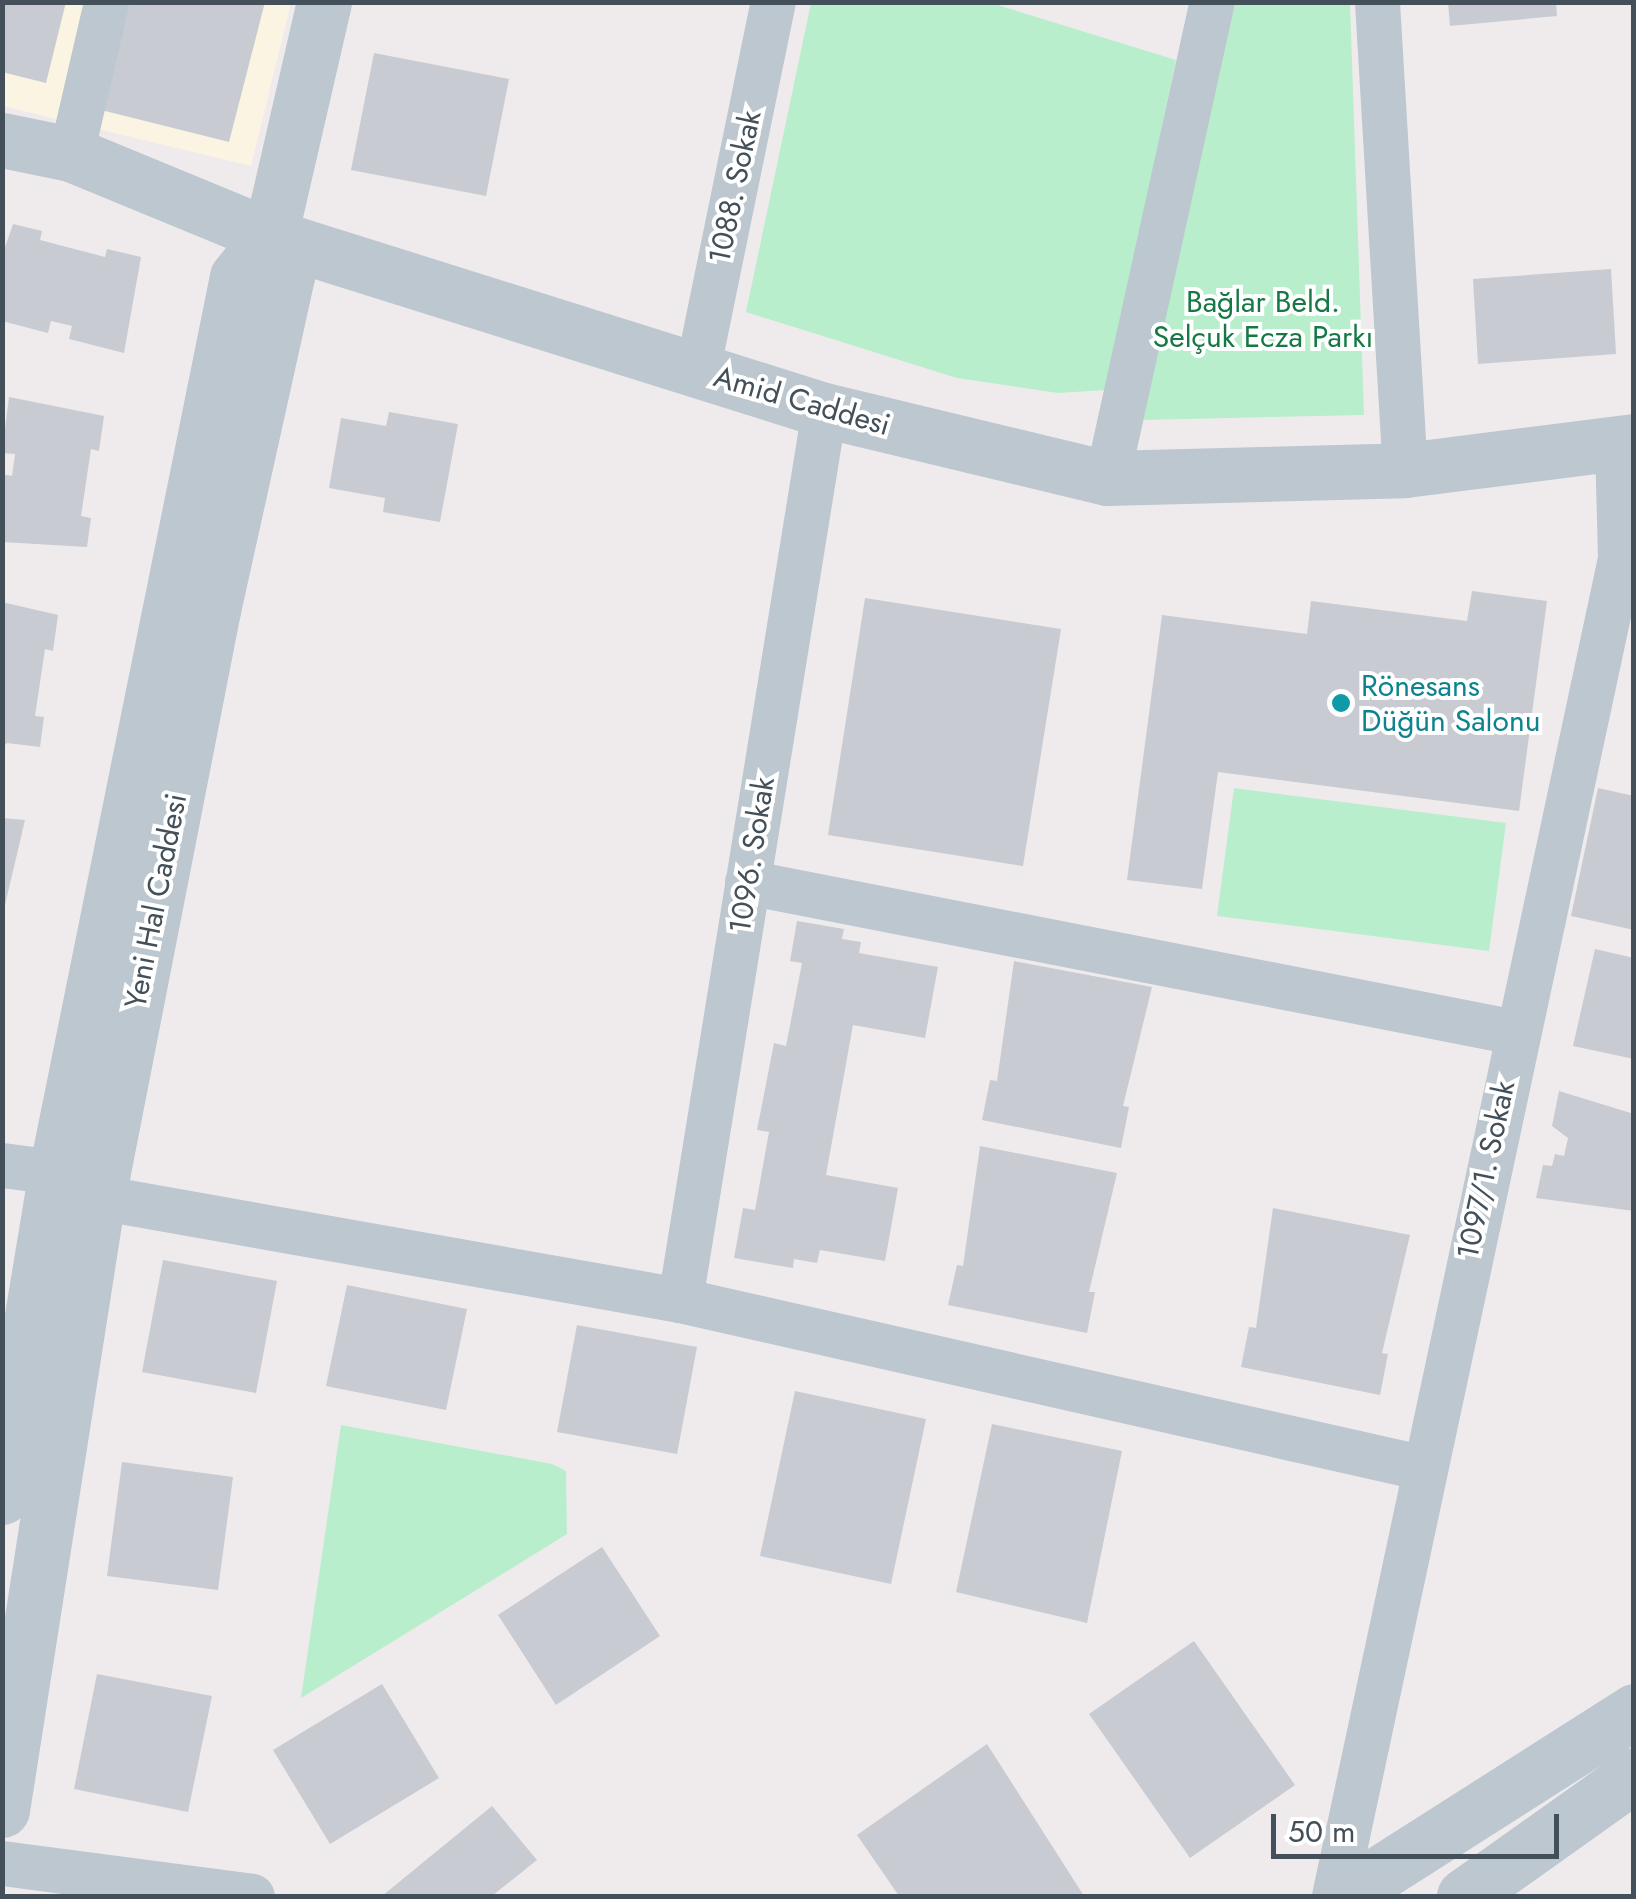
<!DOCTYPE html>
<meta charset="utf-8">
<style>
body{margin:0}
#map{position:relative;width:1636px;height:1899px;overflow:hidden;background:#efebec;font-family:Jost,sans-serif}
div>[style]{position:absolute}
.commercial>*{inset:0;background:#fbf4e3}
.green>*{inset:0;background:#b8eecc}
.building>*{inset:0;background:#c8cbd1}
.minor>*{height:45px;margin:-22.5px;padding:0 22.5px;transform-origin:22.5px;border-radius:22.5px;background:#bcc7cf}
.tertiary>*{height:55px;margin:-27.5px;padding:0 27.5px;transform-origin:27.5px;border-radius:27.5px;background:#bcc7cf}
.dots>*{width:28px;height:28px;translate:-50% -50%;box-sizing:border-box;border:5px solid #fff;border-radius:50%}
span{translate:-50% -50%;white-space:nowrap;text-align:center;line-height:1.15;-webkit-text-stroke:8px #fff;paint-order:stroke}
.street-label{font-size:30px;color:#445059}
.park-label{font-size:30px;color:#167945}
.culture-label{font-size:30px;color:#0d838f}
.left{translate:0 -50%;text-align:left}
.frame{position:absolute;inset:0;border:5px solid #445059;pointer-events:none}
.scale{position:absolute;left:1271px;top:1814px;width:288px;height:45px;box-sizing:border-box;border:5px solid #445059;border-top:0;padding-left:12px;font-size:30px;line-height:35px;white-space:nowrap;color:#445059;-webkit-text-stroke:8px #fff;paint-order:stroke}
</style>
<div id="map">
<div class="commercial">
<div style="clip-path:polygon(3px 3px,291px 3px,251px 166px,3px 106px)"></div>
</div>
<div class="green">
<div style="clip-path:polygon(811px 3px,991px 3px,1176px 60px,1106px 390px,1058px 393px,957px 378px,746px 312px)"></div>
<div style="clip-path:polygon(1233px 3px,1350px 3px,1364px 415px,1142px 420px)"></div>
<div style="clip-path:polygon(1234px 788px,1506px 823px,1489px 951px,1217px 916px)"></div>
<div style="clip-path:polygon(341px 1425px,552px 1464px,566px 1471px,567px 1534px,301px 1698px)"></div>
</div>
<div class="building">
<div style="clip-path:polygon(2px 2px,66px 2px,46px 83px,2px 72px)"></div>
<div style="clip-path:polygon(123px 2px,265px 2px,229px 142px,97px 109px)"></div>
<div style="clip-path:polygon(1448px 2px,1556px 2px,1557px 16px,1450px 26px)"></div>
<div style="clip-path:polygon(374px 53px,509px 79px,486px 196px,351px 170px)"></div>
<div style="clip-path:polygon(13px 224px,42px 231px,40px 240px,105px 257px,107px 249px,141px 257px,124px 353px,69px 339px,72px 326px,51px 321px,48px 333px,2px 321px,2px 256px)"></div>
<div style="clip-path:polygon(1611px 269px,1616px 354px,1478px 364px,1473px 279px)"></div>
<div style="clip-path:polygon(9px 397px,104px 416px,99px 451px,91px 449px,81px 516px,91px 518px,87px 547px,2px 542px,2px 474px,12px 476px,15px 454px,2px 453px)"></div>
<div style="clip-path:polygon(389px 412px,458px 424px,440px 522px,383px 512px,385px 498px,329px 488px,341px 418px,386px 426px)"></div>
<div style="clip-path:polygon(1472px 591px,1547px 601px,1519px 811px,1218px 772px,1202px 889px,1127px 880px,1162px 615px,1307px 634px,1311px 601px,1467px 621px)"></div>
<div style="clip-path:polygon(865px 598px,1061px 629px,1023px 866px,828px 835px)"></div>
<div style="clip-path:polygon(2px 602px,58px 615px,53px 651px,45px 649px,35px 716px,44px 717px,40px 747px,7px 743px,2px 748px)"></div>
<div style="clip-path:polygon(1598px 788px,1634px 796px,1634px 930px,1571px 916px)"></div>
<div style="clip-path:polygon(2px 818px,25px 820px,5px 905px,2px 905px)"></div>
<div style="clip-path:polygon(797px 921px,844px 929px,842px 939px,861px 942px,859px 953px,938px 967px,925px 1038px,853px 1025px,826px 1175px,898px 1188px,885px 1261px,820px 1250px,817px 1263px,794px 1259px,793px 1268px,734px 1258px,743px 1208px,755px 1210px,769px 1132px,757px 1130px,774px 1043px,786px 1046px,802px 963px,790px 961px)"></div>
<div style="clip-path:polygon(1595px 949px,1634px 958px,1634px 1059px,1573px 1046px)"></div>
<div style="clip-path:polygon(1014px 961px,1152px 987px,1123px 1106px,1129px 1107px,1121px 1148px,982px 1120px,990px 1080px,997px 1081px)"></div>
<div style="clip-path:polygon(1559px 1091px,1634px 1114px,1634px 1211px,1536px 1198px,1543px 1165px,1552px 1166px,1555px 1154px,1564px 1156px,1568px 1138px,1552px 1126px)"></div>
<div style="clip-path:polygon(980px 1146px,1117px 1173px,1089px 1292px,1095px 1292px,1087px 1333px,948px 1305px,957px 1265px,963px 1266px)"></div>
<div style="clip-path:polygon(1273px 1208px,1410px 1235px,1382px 1353px,1388px 1354px,1380px 1395px,1241px 1367px,1249px 1327px,1256px 1328px)"></div>
<div style="clip-path:polygon(163px 1260px,277px 1281px,256px 1393px,142px 1372px)"></div>
<div style="clip-path:polygon(347px 1285px,467px 1309px,446px 1410px,326px 1386px)"></div>
<div style="clip-path:polygon(577px 1325px,697px 1347px,677px 1454px,557px 1432px)"></div>
<div style="clip-path:polygon(795px 1391px,926px 1419px,891px 1584px,760px 1556px)"></div>
<div style="clip-path:polygon(992px 1424px,1122px 1451px,1087px 1623px,956px 1592px)"></div>
<div style="clip-path:polygon(122px 1462px,233px 1477px,218px 1590px,107px 1576px)"></div>
<div style="clip-path:polygon(602px 1547px,660px 1636px,556px 1705px,498px 1615px)"></div>
<div style="clip-path:polygon(1194px 1641px,1295px 1785px,1190px 1858px,1089px 1714px)"></div>
<div style="clip-path:polygon(97px 1674px,212px 1696px,188px 1812px,74px 1789px)"></div>
<div style="clip-path:polygon(382px 1684px,439px 1778px,330px 1844px,273px 1750px)"></div>
<div style="clip-path:polygon(987px 1744px,1084px 1896px,899px 1896px,857px 1835px)"></div>
<div style="clip-path:polygon(492px 1806px,537px 1860px,492px 1896px,382px 1896px)"></div>
</div>
<div class="minor">
<div style="left:1377px;top:2px;width:469px;rotate:86.6deg"></div>
<div style="left:71px;top:154px;width:156px;rotate:-77deg"></div>
<div style="left:697px;top:371px;width:377px;rotate:-78.4deg"></div>
<div style="left:1107px;top:478px;width:487px;rotate:-77.6deg"></div>
<div style="left:747px;top:882px;width:783px;rotate:11.05deg"></div>
<div style="left:2px;top:1165px;width:54px;rotate:7.4deg"></div>
<div style="left:56px;top:1172px;width:49px;rotate:30.8deg"></div>
<div style="left:98px;top:1197px;width:591px;rotate:10.04deg"></div>
<div style="left:680px;top:1300px;width:763px;rotate:12.72deg"></div>
<div style="left:680px;top:1300px;width:902px;rotate:-80.81deg"></div>
<div style="left:2px;top:1863px;width:252px;rotate:7.5deg"></div>
<div style="left:1334px;top:1896px;width:1368px;rotate:-77.93deg"></div>
<div style="left:1620px;top:558px;width:115px;rotate:-91.5deg"></div>
</div>
<div class="tertiary">
<div style="left:2px;top:140px;width:70px;rotate:11.5deg"></div>
<div style="left:71px;top:154px;width:215px;rotate:22.4deg"></div>
<div style="left:270px;top:236px;width:581px;rotate:17.44deg"></div>
<div style="left:824px;top:410px;width:291px;rotate:13.5deg"></div>
<div style="left:1107px;top:478px;width:298px;rotate:-1.5deg"></div>
<div style="left:1405px;top:470px;width:231px;rotate:-7.2deg"></div>
<div style="left:2px;top:1497px;width:329px;rotate:-80.6deg"></div>
<div style="left:56px;top:1172px;width:913px;rotate:-78.57deg"></div>
<div style="left:237px;top:277px;width:53px;rotate:-51.2deg"></div>
<div style="left:2px;top:1810px;width:620px;rotate:-81.1deg"></div>
<div style="left:98px;top:1197px;width:598px;rotate:-78.92deg"></div>
<div style="left:213px;top:610px;width:342px;rotate:-77.5deg"></div>
<div style="left:287px;top:276px;width:43px;rotate:-113deg"></div>
<div style="left:270px;top:236px;width:240px;rotate:-77deg"></div>
<div style="left:1344px;top:1896px;width:344px;rotate:-32.5deg"></div>
<div style="left:1464px;top:1896px;width:209px;rotate:-35.4deg"></div>
</div>
<div class="dots">
<div style="left:1341px;top:703px;background:#0f9aa8"></div>
</div>
<div class="street-label">
<span style="left:735px;top:187px;rotate:-78deg">1088. Sokak</span>
<span style="left:802px;top:401px;rotate:16deg">Amid Caddesi</span>
<span style="left:752px;top:855px;rotate:-81deg">1096. Sokak</span>
<span style="left:156px;top:901px;rotate:-79deg">Yeni Hal Caddesi</span>
<span style="left:1486px;top:1170px;rotate:-78deg">1097/1. Sokak</span>
</div>
<div class="park-label">
<span style="left:1263px;top:319px">Bağlar Beld.<br>Selçuk Ecza Parkı</span>
</div>
<div class="culture-label">
<span class="left" style="left:1361px;top:703px">Rönesans<br>Düğün Salonu</span>
</div>
<div class="frame"></div>
<div class="scale">50 m</div>
</div>
